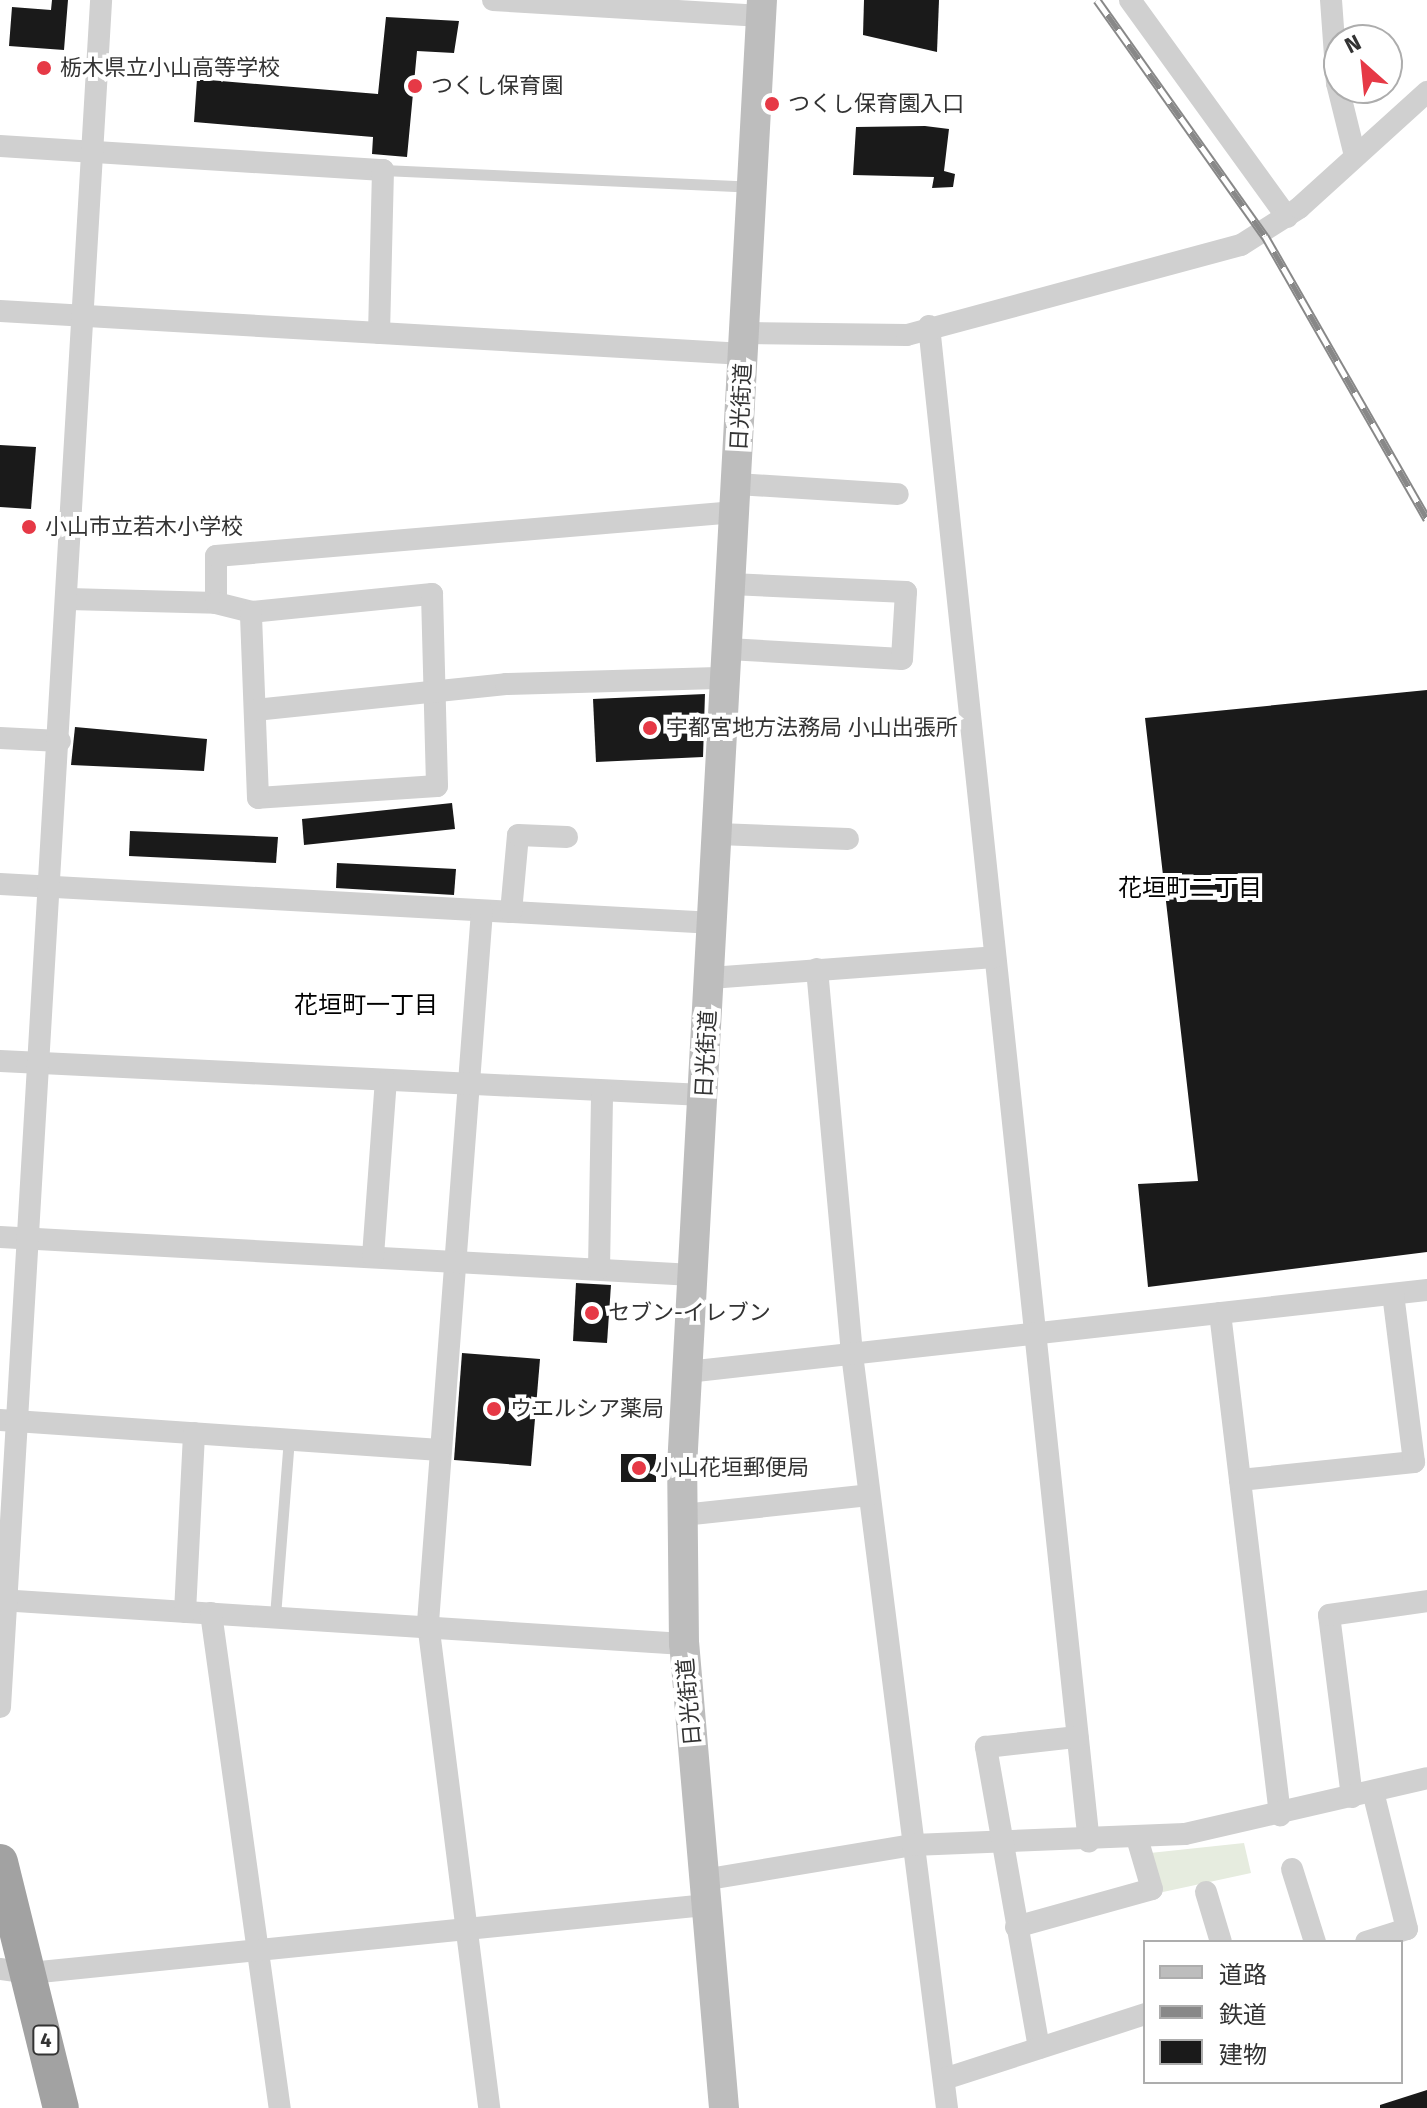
<!DOCTYPE html>
<meta charset="utf-8">
<style>
body{margin:0}
#map{position:relative;width:1427px;height:2108px;overflow:hidden;background:#fff;font-family:"Fira Sans","Noto Sans JP",sans-serif}
div>[style]{position:absolute}
.green>*{inset:0;background:#e6ecdf}
.building>*{inset:0;background:#1a1a1a}
.service>*{height:11px;margin:-5.5px;padding:0 5.5px;transform-origin:5.5px;border-radius:5.5px;background:#d0d0d0}
.minor>*{height:22px;margin:-11px;padding:0 11px;transform-origin:11px;border-radius:11px;background:#d0d0d0}
.secondary>*{height:30px;margin:-15px;padding:0 15px;transform-origin:15px;border-radius:15px;background:#bdbdbd}
.trunk>*{height:36px;margin:-18px;padding:0 18px;transform-origin:18px;border-radius:18px;background:#a2a2a2}
.rail>*{height:9px;margin-top:-4.5px;transform-origin:0;background:repeating-linear-gradient(90deg,#fff 0 18px,#888 0 36px);box-sizing:border-box;border-block:2px solid #888}
.dots>*{width:22px;height:22px;translate:-50% -50%;box-sizing:border-box;border:4px solid #fff;border-radius:50%}
span{translate:-50% -50%;white-space:nowrap;text-align:center;line-height:1.15;-webkit-text-stroke:8px #fff;paint-order:stroke}
.shield-label span{padding:2px 6px;background:#fff;border:2px solid;border-radius:6px;-webkit-text-stroke-width:0}
.shield-label{font-size:20px;color:#333;font-weight:700}
.poi-label{font-size:22px;color:#333}
.left{translate:0 -50%;text-align:left}
.street-label{font-size:22px;color:#333}
.neighbourhood-label{font-size:24px;color:#000}
.legend{position:absolute;left:1143px;top:1940px;width:260px;height:144px;box-sizing:border-box;background:#fff;border:2px solid #adadad;margin:0;padding:10px 14px;list-style:none;font-size:24px;color:#333}
.legend li{display:flex;align-items:center;gap:16px;height:40px}
.legend b{width:40px;border:2px solid #adadad}
.north{position:absolute;left:1323px;top:24px;width:80px;height:80px;box-sizing:border-box;background:#fff;border:2px solid #adadad;border-radius:50%;rotate:333deg;font-size:22px;font-weight:700;line-height:32px;text-align:center;color:#333}
.north::after{content:'';display:block;margin:auto;width:28px;height:36px;background:#e63946;clip-path:polygon(50% 0,100% 100%,50% 72%,0 100%)}
</style>
<div id="map">
<div class="green">
<div style="clip-path:polygon(1244px 1843px,1251px 1873px,1163px 1892px,1150px 1853px)"></div>
</div>
<div class="building">
<div style="clip-path:polygon(52px 0,68px 0,64px 50px,9px 46px,12px 7px,51px 10px)"></div>
<div style="clip-path:polygon(864px 0,939px 0,937px 52px,863px 35px)"></div>
<div style="clip-path:polygon(386px 17px,459px 21px,454px 53px,417px 51px,407px 157px,372px 154px,373px 137px,194px 122px,197px 79px,378px 94px)"></div>
<div style="clip-path:polygon(925px 126px,949px 129px,944px 171px,955px 174px,953px 187px,932px 188px,934px 177px,853px 175px,856px 127px)"></div>
<div style="clip-path:polygon(0 445px,36px 447px,31px 509px,0 507px)"></div>
<div style="clip-path:polygon(1427px 690px,1427px 1252px,1148px 1287px,1138px 1184px,1198px 1181px,1145px 718px)"></div>
<div style="clip-path:polygon(705px 694px,703px 757px,596px 762px,593px 699px)"></div>
<div style="clip-path:polygon(75px 727px,207px 739px,204px 771px,71px 765px)"></div>
<div style="clip-path:polygon(452px 803px,455px 829px,304px 845px,302px 819px)"></div>
<div style="clip-path:polygon(130px 831px,278px 837px,276px 863px,129px 856px)"></div>
<div style="clip-path:polygon(337px 863px,456px 869px,454px 895px,336px 888px)"></div>
<div style="clip-path:polygon(576px 1283px,611px 1285px,607px 1343px,573px 1341px)"></div>
<div style="clip-path:polygon(462px 1353px,540px 1359px,531px 1466px,454px 1460px)"></div>
<div style="clip-path:polygon(621px 1454px,656px 1454px,656px 1482px,621px 1482px)"></div>
<div style="clip-path:polygon(1427px 2090px,1427px 2108px,1380px 2108px,1380px 2105px)"></div>
</div>
<div class="service">
<div style="left:383px;top:170px;width:369px;rotate:2.6deg"></div>
<div style="left:275px;top:1616px;width:177px;rotate:-85.5deg"></div>
</div>
<div class="minor">
<div style="left:493px;top:0;width:269px;rotate:3.4deg"></div>
<div style="left:1130px;top:0;width:268px;rotate:54.1deg"></div>
<div style="left:1331px;top:0;width:83px;rotate:85.9deg"></div>
<div style="left:1337px;top:83px;width:75px;rotate:76.1deg"></div>
<div style="left:0;top:146px;width:384px;rotate:3.6deg"></div>
<div style="left:383px;top:170px;width:163px;rotate:91.4deg"></div>
<div style="left:0;top:311px;width:745px;rotate:3.31deg"></div>
<div style="left:929px;top:326px;width:1524px;rotate:83.98deg"></div>
<div style="left:745px;top:333px;width:162px;rotate:0.7deg"></div>
<div style="left:907px;top:335px;width:346px;rotate:-15.1deg"></div>
<div style="left:1241px;top:245px;width:69px;rotate:-32.5deg"></div>
<div style="left:1299px;top:208px;width:173px;rotate:-42.2deg"></div>
<div style="left:737px;top:484px;width:161px;rotate:3.6deg"></div>
<div style="left:68px;top:599px;width:148px;rotate:1.5deg"></div>
<div style="left:216px;top:603px;width:47px;rotate:-90deg"></div>
<div style="left:216px;top:556px;width:521px;rotate:-4.85deg"></div>
<div style="left:216px;top:603px;width:36px;rotate:14deg"></div>
<div style="left:251px;top:612px;width:182px;rotate:-5.7deg"></div>
<div style="left:432px;top:594px;width:192px;rotate:88.5deg"></div>
<div style="left:437px;top:786px;width:179px;rotate:176.2deg"></div>
<div style="left:258px;top:798px;width:186px;rotate:-92.2deg"></div>
<div style="left:728px;top:649px;width:174px;rotate:3.3deg"></div>
<div style="left:902px;top:659px;width:67px;rotate:-86.6deg"></div>
<div style="left:906px;top:592px;width:175px;rotate:-177.4deg"></div>
<div style="left:255px;top:710px;width:252px;rotate:-5.9deg"></div>
<div style="left:506px;top:684px;width:221px;rotate:-1.6deg"></div>
<div style="left:0;top:738px;width:60px;rotate:2.9deg"></div>
<div style="left:718px;top:834px;width:130px;rotate:2.2deg"></div>
<div style="left:0;top:884px;width:715px;rotate:3.13deg"></div>
<div style="left:482px;top:911px;width:714px;rotate:94.34deg"></div>
<div style="left:428px;top:1623px;width:489px;rotate:82.8deg"></div>
<div style="left:511px;top:912px;width:77px;rotate:-84.8deg"></div>
<div style="left:518px;top:835px;width:49px;rotate:2.3deg"></div>
<div style="left:817px;top:969px;width:387px;rotate:84.8deg"></div>
<div style="left:852px;top:1354px;width:760px;rotate:82.82deg"></div>
<div style="left:710px;top:978px;width:285px;rotate:-4.2deg"></div>
<div style="left:0;top:1061px;width:704px;rotate:2.77deg"></div>
<div style="left:0;top:1237px;width:694px;rotate:3.14deg"></div>
<div style="left:373px;top:1256px;width:175px;rotate:-85.8deg"></div>
<div style="left:599px;top:1269px;width:178px;rotate:-89deg"></div>
<div style="left:1220px;top:1313px;width:506px;rotate:83.18deg"></div>
<div style="left:687px;top:1372px;width:745px;rotate:-6.32deg"></div>
<div style="left:0;top:1420px;width:441px;rotate:3.9deg"></div>
<div style="left:1240px;top:1480px;width:175px;rotate:-5.9deg"></div>
<div style="left:1414px;top:1462px;width:169px;rotate:-97.1deg"></div>
<div style="left:683px;top:1515px;width:187px;rotate:-6.1deg"></div>
<div style="left:0;top:1600px;width:685px;rotate:3.68deg"></div>
<div style="left:185px;top:1612px;width:179px;rotate:-87.1deg"></div>
<div style="left:211px;top:1613px;width:500px;rotate:82.1deg"></div>
<div style="left:0;top:1707px;width:1710px;rotate:-86.61deg"></div>
<div style="left:1352px;top:1797px;width:183px;rotate:-97.2deg"></div>
<div style="left:1329px;top:1615px;width:99px;rotate:-8.1deg"></div>
<div style="left:1292px;top:1869px;width:77px;rotate:72.5deg"></div>
<div style="left:703px;top:1880px;width:213px;rotate:-9.5deg"></div>
<div style="left:913px;top:1845px;width:272px;rotate:-2.3deg"></div>
<div style="left:1185px;top:1834px;width:248px;rotate:-13deg"></div>
<div style="left:1206px;top:1892px;width:52px;rotate:73.3deg"></div>
<div style="left:1016px;top:1927px;width:141px;rotate:-15.6deg"></div>
<div style="left:1152px;top:1889px;width:53px;rotate:-106.4deg"></div>
<div style="left:1366px;top:1942px;width:43px;rotate:-17.6deg"></div>
<div style="left:1407px;top:1929px;width:141px;rotate:-103.9deg"></div>
<div style="left:0;top:1969px;width:30px;rotate:8deg"></div>
<div style="left:30px;top:1973px;width:678px;rotate:-5.75deg"></div>
<div style="left:1039px;top:2048px;width:306px;rotate:-100deg"></div>
<div style="left:986px;top:1747px;width:92px;rotate:-6.3deg"></div>
<div style="left:944px;top:2079px;width:211px;rotate:-17.9deg"></div>
</div>
<div class="secondary">
<div style="left:724px;top:2108px;width:466px;rotate:-94.9deg"></div>
<div style="left:684px;top:1644px;width:177px;rotate:-90.6deg"></div>
<div style="left:682px;top:1467px;width:1469px;rotate:-86.88deg"></div>
</div>
<div class="trunk">
<div style="left:0;top:1862px;width:253px;rotate:76.1deg"></div>
</div>
<div class="rail">
<div style="left:1097px;top:0;width:290px;rotate:54.6deg"></div>
<div style="left:1265px;top:236px;width:326px;rotate:60.2deg"></div>
</div>
<div class="dots">
<div style="left:44px;top:68px;background:#e63946"></div>
<div style="left:415px;top:86px;background:#e63946"></div>
<div style="left:772px;top:104px;background:#e63946"></div>
<div style="left:29px;top:527px;background:#e63946"></div>
<div style="left:650px;top:728px;background:#e63946"></div>
<div style="left:592px;top:1313px;background:#e63946"></div>
<div style="left:494px;top:1409px;background:#e63946"></div>
<div style="left:639px;top:1468px;background:#e63946"></div>
</div>
<div class="shield-label">
<span style="left:46px;top:2040px">4</span>
</div>
<div class="poi-label">
<span class="left" style="left:60px;top:68px">栃木県立小山高等学校</span>
<span class="left" style="left:431px;top:86px">つくし保育園</span>
<span class="left" style="left:788px;top:104px">つくし保育園入口</span>
<span class="left" style="left:45px;top:527px">小山市立若木小学校</span>
<span class="left" style="left:666px;top:728px">宇都宮地方法務局 小山出張所</span>
<span class="left" style="left:608px;top:1313px">セブン-イレブン</span>
<span class="left" style="left:510px;top:1409px">ウエルシア薬局</span>
<span class="left" style="left:655px;top:1468px">小山花垣郵便局</span>
</div>
<div class="street-label">
<span style="left:741px;top:407px;rotate:-87deg">日光街道</span>
<span style="left:706px;top:1054px;rotate:-87deg">日光街道</span>
<span style="left:689px;top:1702px;rotate:-95deg">日光街道</span>
</div>
<div class="neighbourhood-label">
<span style="left:1190px;top:889px">花垣町二丁目</span>
<span style="left:366px;top:1006px">花垣町一丁目</span>
</div>
<ul class="legend">
<li><b style="height:10px;background:#bdbdbd"></b>道路</li>
<li><b style="height:10px;background:#888"></b>鉄道</li>
<li><b style="height:22px;background:#1a1a1a"></b>建物</li>
</ul>
<div class="north">N</div>
</div>
